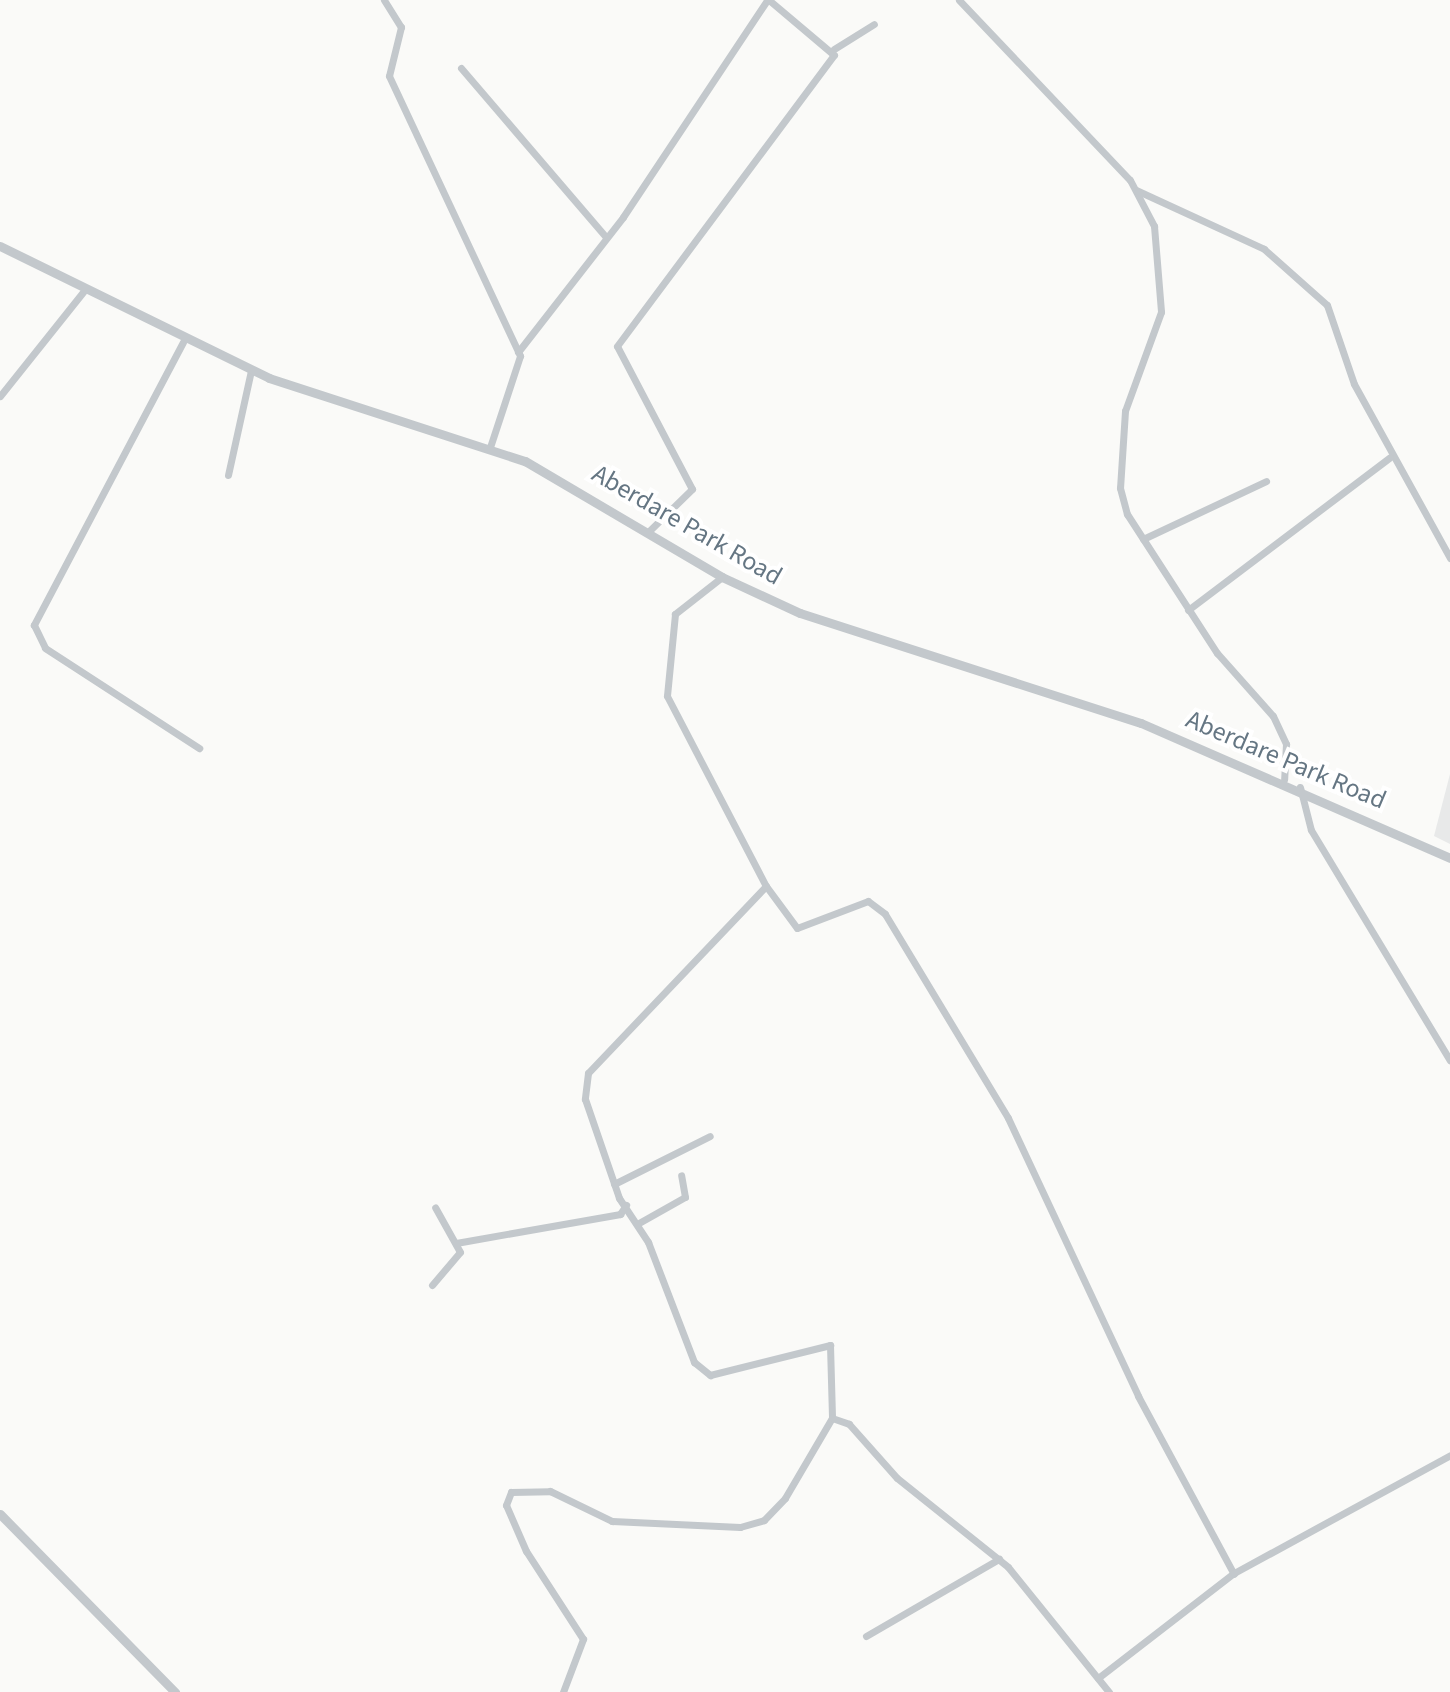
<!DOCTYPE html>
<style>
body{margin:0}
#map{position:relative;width:1450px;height:1692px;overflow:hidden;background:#fafaf8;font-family:"Source Sans 3",sans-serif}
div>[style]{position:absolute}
.built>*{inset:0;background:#e8e9e9}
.minor>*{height:7px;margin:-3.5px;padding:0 3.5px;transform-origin:3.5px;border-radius:3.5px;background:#c3c8cc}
.tertiary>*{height:9px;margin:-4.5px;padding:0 4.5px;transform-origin:4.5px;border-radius:4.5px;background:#c3c8cc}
span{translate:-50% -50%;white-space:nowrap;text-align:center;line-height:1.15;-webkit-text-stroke:8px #fff;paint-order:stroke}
.street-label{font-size:26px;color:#657683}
</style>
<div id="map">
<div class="built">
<div style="clip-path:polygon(1450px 774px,1450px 844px,1434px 836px)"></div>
</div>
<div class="minor">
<div style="left:384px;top:0;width:32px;rotate:58deg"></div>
<div style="left:401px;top:27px;width:50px;rotate:103.8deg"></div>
<div style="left:389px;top:76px;width:309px;rotate:64.9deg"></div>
<div style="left:520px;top:356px;width:96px;rotate:108.2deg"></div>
<div style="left:959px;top:0;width:248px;rotate:46.5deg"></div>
<div style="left:1130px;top:180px;width:52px;rotate:62.4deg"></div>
<div style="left:1154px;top:226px;width:86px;rotate:85.3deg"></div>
<div style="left:1161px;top:312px;width:105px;rotate:110deg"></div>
<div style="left:1125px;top:411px;width:77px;rotate:93.7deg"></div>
<div style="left:1120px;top:488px;width:27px;rotate:75deg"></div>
<div style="left:1127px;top:514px;width:166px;rotate:57.1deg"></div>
<div style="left:1217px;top:653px;width:84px;rotate:48.4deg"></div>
<div style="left:1273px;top:716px;width:31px;rotate:65deg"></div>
<div style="left:1286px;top:744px;width:35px;rotate:93deg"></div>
<div style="left:834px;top:49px;width:47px;rotate:-32deg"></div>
<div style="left:461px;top:68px;width:223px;rotate:49.4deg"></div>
<div style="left:1136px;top:190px;width:141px;rotate:24.7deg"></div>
<div style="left:1264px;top:249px;width:84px;rotate:41.6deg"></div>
<div style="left:1327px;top:305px;width:83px;rotate:71.1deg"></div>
<div style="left:1354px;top:384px;width:199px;rotate:61.1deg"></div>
<div style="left:183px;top:342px;width:320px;rotate:117.8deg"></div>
<div style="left:34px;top:625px;width:25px;rotate:64deg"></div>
<div style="left:45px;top:648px;width:184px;rotate:33deg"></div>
<div style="left:518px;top:352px;width:171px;rotate:-52.1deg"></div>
<div style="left:623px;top:217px;width:260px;rotate:-56.4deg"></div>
<div style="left:0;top:396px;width:133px;rotate:-51.4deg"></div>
<div style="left:228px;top:475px;width:107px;rotate:-77.6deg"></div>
<div style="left:647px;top:533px;width:63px;rotate:-44.4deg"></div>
<div style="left:692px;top:489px;width:161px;rotate:-117.7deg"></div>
<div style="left:617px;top:346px;width:363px;rotate:-53.3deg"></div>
<div style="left:834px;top:55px;width:85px;rotate:-139.8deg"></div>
<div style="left:1143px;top:539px;width:136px;rotate:-25.2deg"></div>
<div style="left:722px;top:577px;width:60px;rotate:141.8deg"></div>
<div style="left:675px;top:614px;width:82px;rotate:95.6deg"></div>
<div style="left:667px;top:696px;width:214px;rotate:62.5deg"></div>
<div style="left:766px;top:886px;width:258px;rotate:133.6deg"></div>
<div style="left:588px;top:1073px;width:26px;rotate:97deg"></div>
<div style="left:585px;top:1099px;width:105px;rotate:71deg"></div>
<div style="left:619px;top:1198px;width:53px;rotate:56.6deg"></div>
<div style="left:648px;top:1242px;width:129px;rotate:69deg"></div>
<div style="left:694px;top:1362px;width:21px;rotate:39deg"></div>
<div style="left:710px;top:1375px;width:124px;rotate:-14deg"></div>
<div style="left:830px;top:1345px;width:73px;rotate:88.4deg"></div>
<div style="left:1188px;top:610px;width:253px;rotate:-37.1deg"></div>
<div style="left:1300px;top:787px;width:44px;rotate:75.7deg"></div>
<div style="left:1311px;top:830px;width:269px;rotate:58.9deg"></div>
<div style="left:766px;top:886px;width:52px;rotate:53.6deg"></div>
<div style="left:797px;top:928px;width:76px;rotate:-20.8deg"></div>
<div style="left:868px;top:901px;width:21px;rotate:37deg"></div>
<div style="left:885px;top:914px;width:238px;rotate:58.9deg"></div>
<div style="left:1008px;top:1118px;width:307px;rotate:64.9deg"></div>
<div style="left:1138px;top:1396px;width:202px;rotate:61.7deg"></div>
<div style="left:614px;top:1184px;width:107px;rotate:-26.6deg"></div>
<div style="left:637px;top:1224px;width:55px;rotate:-29.4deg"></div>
<div style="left:685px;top:1197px;width:22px;rotate:-100deg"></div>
<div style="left:456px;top:1243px;width:167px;rotate:-10deg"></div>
<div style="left:620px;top:1214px;width:11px;rotate:-56deg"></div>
<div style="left:432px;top:1285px;width:43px;rotate:-49.7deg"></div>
<div style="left:460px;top:1252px;width:51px;rotate:-119.1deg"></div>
<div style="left:866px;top:1636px;width:154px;rotate:-30.1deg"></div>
<div style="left:1098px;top:1678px;width:172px;rotate:-37.7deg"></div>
<div style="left:1234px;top:1573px;width:246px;rotate:-28.6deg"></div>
<div style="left:563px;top:1692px;width:57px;rotate:-69.3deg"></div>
<div style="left:583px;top:1639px;width:105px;rotate:-122.9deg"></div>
<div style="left:526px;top:1551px;width:50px;rotate:-113.5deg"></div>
<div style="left:506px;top:1505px;width:14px;rotate:-69deg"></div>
<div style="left:511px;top:1492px;width:39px;rotate:-1deg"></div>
<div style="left:550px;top:1491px;width:69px;rotate:25.8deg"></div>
<div style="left:612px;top:1521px;width:128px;rotate:2.7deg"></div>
<div style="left:740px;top:1527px;width:25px;rotate:-16deg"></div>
<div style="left:764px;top:1520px;width:30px;rotate:-46deg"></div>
<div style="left:785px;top:1498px;width:93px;rotate:-59.6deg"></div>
<div style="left:832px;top:1418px;width:18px;rotate:19deg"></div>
<div style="left:849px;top:1424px;width:72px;rotate:48.4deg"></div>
<div style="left:897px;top:1478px;width:142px;rotate:38.7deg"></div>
<div style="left:1008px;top:1567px;width:161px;rotate:51.1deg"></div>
</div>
<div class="tertiary">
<div style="left:0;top:246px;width:300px;rotate:26.1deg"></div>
<div style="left:269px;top:378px;width:269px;rotate:18deg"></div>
<div style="left:525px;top:461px;width:229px;rotate:30.5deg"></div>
<div style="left:722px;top:577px;width:86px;rotate:24.8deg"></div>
<div style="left:800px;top:613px;width:358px;rotate:17.9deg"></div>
<div style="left:1141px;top:723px;width:337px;rotate:23.6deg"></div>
<div style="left:0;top:1514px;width:250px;rotate:45.5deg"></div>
</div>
<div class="street-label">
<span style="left:687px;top:525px;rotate:30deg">Aberdare Park Road</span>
<span style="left:1286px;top:760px;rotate:23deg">Aberdare Park Road</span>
</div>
</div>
